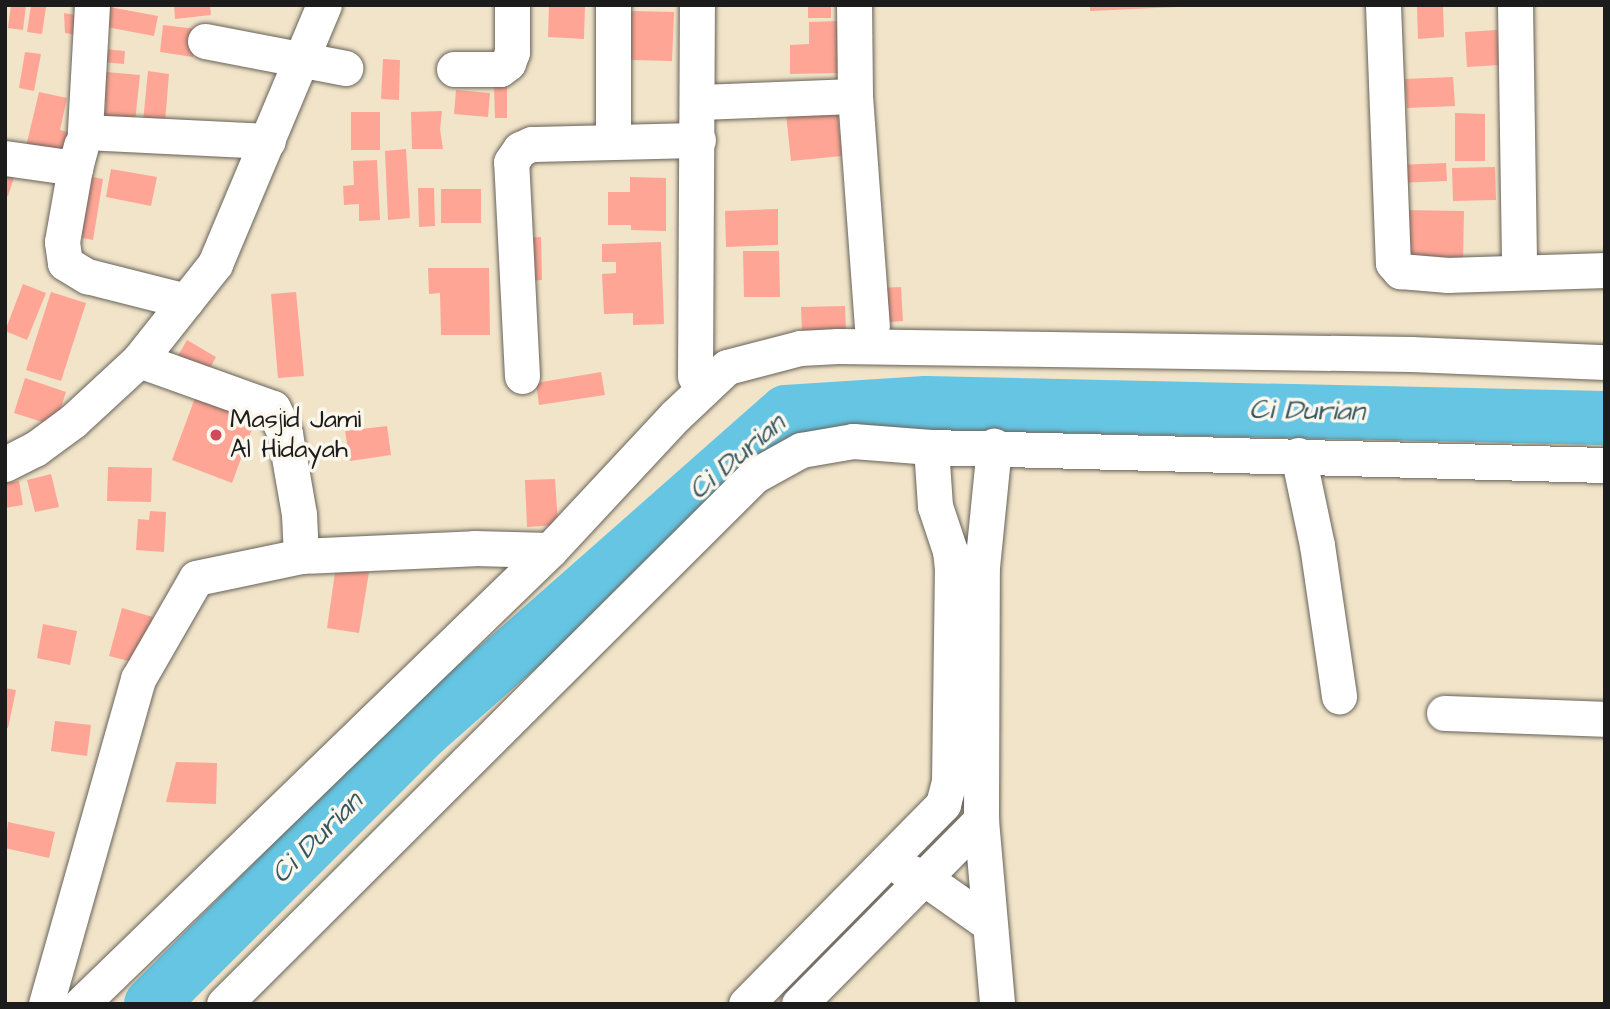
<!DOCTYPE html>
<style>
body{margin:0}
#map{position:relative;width:1610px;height:1009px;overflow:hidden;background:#f1e4c9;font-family:"Architects Daughter",sans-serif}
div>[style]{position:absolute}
.river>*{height:54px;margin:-27px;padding:0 27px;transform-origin:27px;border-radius:27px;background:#65c5e3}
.building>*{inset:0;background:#ffa595}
.roads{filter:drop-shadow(0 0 2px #676259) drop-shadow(0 0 2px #676259)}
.minor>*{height:35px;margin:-17.5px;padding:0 17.5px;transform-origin:17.5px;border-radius:17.5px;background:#fff}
.dots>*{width:19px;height:19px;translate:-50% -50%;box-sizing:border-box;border:4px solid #fbf7ec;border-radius:50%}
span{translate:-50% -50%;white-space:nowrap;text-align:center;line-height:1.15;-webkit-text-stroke:7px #fbf7ec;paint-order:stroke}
.poi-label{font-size:26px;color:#1c1c1c}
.left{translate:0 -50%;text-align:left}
.water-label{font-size:28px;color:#365762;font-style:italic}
.frame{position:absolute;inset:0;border:7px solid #1c1c1c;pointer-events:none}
</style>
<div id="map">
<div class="river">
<div style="left:151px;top:1004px;width:385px;rotate:-45deg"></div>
<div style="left:423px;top:732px;width:484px;rotate:-41.4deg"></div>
<div style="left:786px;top:412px;width:140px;rotate:-3.7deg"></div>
<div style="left:926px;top:403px;width:679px;rotate:1.27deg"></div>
</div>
<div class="building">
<div style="clip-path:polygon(11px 5px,26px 5px,23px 30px,8px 28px)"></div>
<div style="clip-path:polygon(31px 5px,46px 7px,42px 34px,27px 32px)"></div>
<div style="clip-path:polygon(174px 5px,210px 5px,211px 15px,175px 19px)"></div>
<div style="clip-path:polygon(549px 5px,585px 5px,584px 39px,548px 37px)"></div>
<div style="clip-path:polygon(808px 5px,831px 5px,831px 18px,808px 18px)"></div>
<div style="clip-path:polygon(1090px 5px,1177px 5px,1177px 7px,1090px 11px)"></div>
<div style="clip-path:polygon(1443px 5px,1444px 37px,1418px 39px,1417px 6px)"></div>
<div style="clip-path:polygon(104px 6px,158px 16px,154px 36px,101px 26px)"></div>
<div style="clip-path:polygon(631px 11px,674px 12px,672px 61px,630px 60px)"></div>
<div style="clip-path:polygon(64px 13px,87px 17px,84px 36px,65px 33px)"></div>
<div style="clip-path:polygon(838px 21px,838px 73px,790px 74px,790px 45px,809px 44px,809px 22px)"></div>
<div style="clip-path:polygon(163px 25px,196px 29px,193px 57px,160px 52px)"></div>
<div style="clip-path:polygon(1497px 30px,1499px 65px,1467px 67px,1465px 32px)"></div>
<div style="clip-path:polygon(103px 49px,125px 51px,124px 64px,102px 62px)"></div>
<div style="clip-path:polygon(25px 52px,41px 54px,34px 91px,19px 88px)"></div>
<div style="clip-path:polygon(383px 59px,400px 60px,399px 100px,381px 99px)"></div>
<div style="clip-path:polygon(95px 71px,140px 75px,134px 131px,103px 128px,106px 102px,92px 101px)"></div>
<div style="clip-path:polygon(148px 71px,169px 74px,164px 134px,142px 132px)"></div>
<div style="clip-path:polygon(1453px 77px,1455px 106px,1407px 108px,1405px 79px)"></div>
<div style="clip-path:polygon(494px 85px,507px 85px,507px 118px,495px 118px)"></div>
<div style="clip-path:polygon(456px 90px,490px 93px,488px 117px,454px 114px)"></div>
<div style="clip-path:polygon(39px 92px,67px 98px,60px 130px,76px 134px,70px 161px,25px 151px)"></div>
<div style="clip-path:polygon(837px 108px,842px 156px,791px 161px,786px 114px)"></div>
<div style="clip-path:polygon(442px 111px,440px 129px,443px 149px,412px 149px,411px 112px)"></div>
<div style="clip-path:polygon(351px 112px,380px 112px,380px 150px,351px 150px)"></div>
<div style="clip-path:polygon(1455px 113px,1485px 114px,1485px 161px,1455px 161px)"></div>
<div style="clip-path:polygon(406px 149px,410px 218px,388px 220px,385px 151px)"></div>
<div style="clip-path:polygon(377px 160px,380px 220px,359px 221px,359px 204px,344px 205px,343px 186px,354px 185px,353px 161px)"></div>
<div style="clip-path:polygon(1446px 163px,1447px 181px,1397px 183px,1396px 165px)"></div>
<div style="clip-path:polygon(1495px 167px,1496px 200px,1453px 201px,1452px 168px)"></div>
<div style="clip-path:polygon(111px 169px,157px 177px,151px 206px,106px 197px)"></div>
<div style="clip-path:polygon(5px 172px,15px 174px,8px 196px,5px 195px)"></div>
<div style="clip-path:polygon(77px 174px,103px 179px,93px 240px,66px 235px)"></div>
<div style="clip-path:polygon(630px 177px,666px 178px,666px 231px,631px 230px,631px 225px,608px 225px,608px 192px,630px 192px)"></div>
<div style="clip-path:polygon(418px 188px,434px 188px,435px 226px,419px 227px)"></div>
<div style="clip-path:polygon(441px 189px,481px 189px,481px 223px,441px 223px)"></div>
<div style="clip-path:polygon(778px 209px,778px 245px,726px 247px,725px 211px)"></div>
<div style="clip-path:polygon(1399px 210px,1464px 211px,1463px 260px,1398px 259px)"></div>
<div style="clip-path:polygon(541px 237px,542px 280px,525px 281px,524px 238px)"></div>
<div style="clip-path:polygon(661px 242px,664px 324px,633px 325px,633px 313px,604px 314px,602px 274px,616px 273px,616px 262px,602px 262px,602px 244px)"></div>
<div style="clip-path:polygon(743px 251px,779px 251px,780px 297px,744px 297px)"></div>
<div style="clip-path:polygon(428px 268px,489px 268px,490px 335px,441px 335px,440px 293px,429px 294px)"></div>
<div style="clip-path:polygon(23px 284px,46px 293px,27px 340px,5px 331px)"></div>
<div style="clip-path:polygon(901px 287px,903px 321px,879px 323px,877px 288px)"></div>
<div style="clip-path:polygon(51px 292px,86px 303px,61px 381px,26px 370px)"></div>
<div style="clip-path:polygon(296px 292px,304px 376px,278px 378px,271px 294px)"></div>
<div style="clip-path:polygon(845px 306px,846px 331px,802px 333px,801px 307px)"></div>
<div style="clip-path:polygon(187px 340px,216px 357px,205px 378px,175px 361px)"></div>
<div style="clip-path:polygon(601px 372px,605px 395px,539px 405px,536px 383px)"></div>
<div style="clip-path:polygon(25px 378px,66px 392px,55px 426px,14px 413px)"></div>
<div style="clip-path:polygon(199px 387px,259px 410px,232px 483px,172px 460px)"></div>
<div style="clip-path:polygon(387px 426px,391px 455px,350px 461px,345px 431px)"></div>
<div style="clip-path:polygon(108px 467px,152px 468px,151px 502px,107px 501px)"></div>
<div style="clip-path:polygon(51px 474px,59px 507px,35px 512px,27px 480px)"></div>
<div style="clip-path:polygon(555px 479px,558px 525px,527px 527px,525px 480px)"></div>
<div style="clip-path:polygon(19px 481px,23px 505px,5px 508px,5px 483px)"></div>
<div style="clip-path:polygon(150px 511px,166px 512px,164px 552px,136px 550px,138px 519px,149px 520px)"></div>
<div style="clip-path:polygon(336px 566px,369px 572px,359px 633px,327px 628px)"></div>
<div style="clip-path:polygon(122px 608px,153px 617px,140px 664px,109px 656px)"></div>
<div style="clip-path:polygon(43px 624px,77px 631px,70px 665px,37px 658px)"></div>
<div style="clip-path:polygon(5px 688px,16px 690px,8px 728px,5px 728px)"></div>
<div style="clip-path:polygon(55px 721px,91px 725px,87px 756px,51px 751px)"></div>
<div style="clip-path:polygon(176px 762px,217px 763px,216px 804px,166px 802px)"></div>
<div style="clip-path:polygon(8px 822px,55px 832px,49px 858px,5px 848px)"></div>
</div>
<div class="roads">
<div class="minor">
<div style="left:92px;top:5px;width:127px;rotate:93.2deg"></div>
<div style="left:85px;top:132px;width:183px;rotate:2.8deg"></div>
<div style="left:613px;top:5px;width:135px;rotate:90deg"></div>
<div style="left:1383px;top:5px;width:258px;rotate:87.8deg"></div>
<div style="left:1393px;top:263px;width:11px;rotate:49deg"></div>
<div style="left:1400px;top:271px;width:48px;rotate:4.8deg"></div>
<div style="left:1448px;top:275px;width:157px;rotate:-1.8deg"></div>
<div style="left:1515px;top:5px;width:267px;rotate:89.1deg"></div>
<div style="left:205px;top:41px;width:143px;rotate:10.9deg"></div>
<div style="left:454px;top:69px;width:46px"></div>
<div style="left:500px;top:69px;width:10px;rotate:-37deg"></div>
<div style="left:508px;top:63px;width:12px;rotate:-70deg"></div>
<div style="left:512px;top:52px;width:47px;rotate:-90deg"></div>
<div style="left:855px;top:96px;width:230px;rotate:85.8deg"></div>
<div style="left:699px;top:102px;width:156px;rotate:-2.2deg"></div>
<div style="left:855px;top:96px;width:91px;rotate:-90.6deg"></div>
<div style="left:5px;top:158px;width:71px;rotate:8.1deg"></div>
<div style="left:75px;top:168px;width:24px;rotate:-75deg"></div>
<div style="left:75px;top:168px;width:75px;rotate:100deg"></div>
<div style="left:62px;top:242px;width:21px;rotate:82deg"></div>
<div style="left:65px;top:263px;width:26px;rotate:31deg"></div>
<div style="left:87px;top:276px;width:102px;rotate:14.2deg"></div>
<div style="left:139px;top:360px;width:142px;rotate:19.7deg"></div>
<div style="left:273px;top:408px;width:29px;rotate:65deg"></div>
<div style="left:285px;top:434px;width:81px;rotate:80.1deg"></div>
<div style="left:299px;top:514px;width:42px;rotate:87.3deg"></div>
<div style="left:522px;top:376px;width:214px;rotate:-92.9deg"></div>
<div style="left:511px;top:162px;width:16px;rotate:-55deg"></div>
<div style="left:520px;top:149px;width:13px;rotate:-23deg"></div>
<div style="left:532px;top:144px;width:166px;rotate:-1.4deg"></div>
<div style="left:695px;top:376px;width:371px;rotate:-89.7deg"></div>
<div style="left:1298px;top:455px;width:92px;rotate:78.1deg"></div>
<div style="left:1317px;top:545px;width:153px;rotate:81.7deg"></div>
<div style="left:5px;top:464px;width:34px;rotate:-27deg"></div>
<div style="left:35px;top:449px;width:47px;rotate:-36.4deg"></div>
<div style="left:73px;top:421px;width:90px;rotate:-42.7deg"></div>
<div style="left:139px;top:360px;width:122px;rotate:-51.6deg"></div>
<div style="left:215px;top:264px;width:281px;rotate:-67.2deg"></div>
<div style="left:1444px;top:713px;width:161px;rotate:2.1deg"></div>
<div style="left:981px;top:820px;width:185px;rotate:85deg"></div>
<div style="left:903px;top:869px;width:23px;rotate:23deg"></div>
<div style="left:924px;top:878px;width:78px;rotate:35.1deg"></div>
<div style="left:46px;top:1004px;width:338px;rotate:-74.2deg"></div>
<div style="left:138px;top:679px;width:116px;rotate:-60.1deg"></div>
<div style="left:196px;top:578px;width:107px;rotate:-11.8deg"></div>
<div style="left:301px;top:556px;width:173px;rotate:-2.6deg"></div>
<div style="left:474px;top:548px;width:76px;rotate:1.5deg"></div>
<div style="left:81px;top:1004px;width:653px;rotate:-44.07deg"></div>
<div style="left:550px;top:550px;width:183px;rotate:-47deg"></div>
<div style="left:675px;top:416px;width:71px;rotate:-43.3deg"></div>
<div style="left:727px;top:367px;width:75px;rotate:-14.6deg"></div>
<div style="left:800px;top:348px;width:38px;rotate:-3deg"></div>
<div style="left:838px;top:346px;width:573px;rotate:0.8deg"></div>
<div style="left:1411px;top:354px;width:194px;rotate:2.4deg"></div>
<div style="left:224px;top:1004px;width:748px;rotate:-44.89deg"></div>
<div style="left:754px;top:476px;width:54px;rotate:-29deg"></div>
<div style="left:801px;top:450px;width:53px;rotate:-9.8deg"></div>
<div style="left:853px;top:441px;width:78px;rotate:4.4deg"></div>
<div style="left:931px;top:447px;width:674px;rotate:1.53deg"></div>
<div style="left:746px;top:1004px;width:281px;rotate:-45.4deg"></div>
<div style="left:943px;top:804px;width:24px;rotate:-75deg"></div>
<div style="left:949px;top:781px;width:212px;rotate:-89.2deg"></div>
<div style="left:952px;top:569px;width:18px;rotate:-96deg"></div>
<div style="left:950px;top:551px;width:47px;rotate:-108.4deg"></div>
<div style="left:935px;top:506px;width:59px;rotate:-93.9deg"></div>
<div style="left:799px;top:1004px;width:259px;rotate:-45.3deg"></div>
<div style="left:981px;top:820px;width:253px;rotate:-89.8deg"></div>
<div style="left:982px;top:567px;width:122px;rotate:-84.3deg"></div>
</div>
</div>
<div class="dots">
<div style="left:216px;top:435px;background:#d1495b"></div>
</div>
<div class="poi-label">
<span class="left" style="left:230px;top:435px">Masjid Jami<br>Al Hidayah</span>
</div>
<div class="water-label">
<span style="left:1307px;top:411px;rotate:1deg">Ci Durian</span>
<span style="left:737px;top:457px;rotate:-40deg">Ci Durian</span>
<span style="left:317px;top:838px;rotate:-45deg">Ci Durian</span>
</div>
<div class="frame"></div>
</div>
